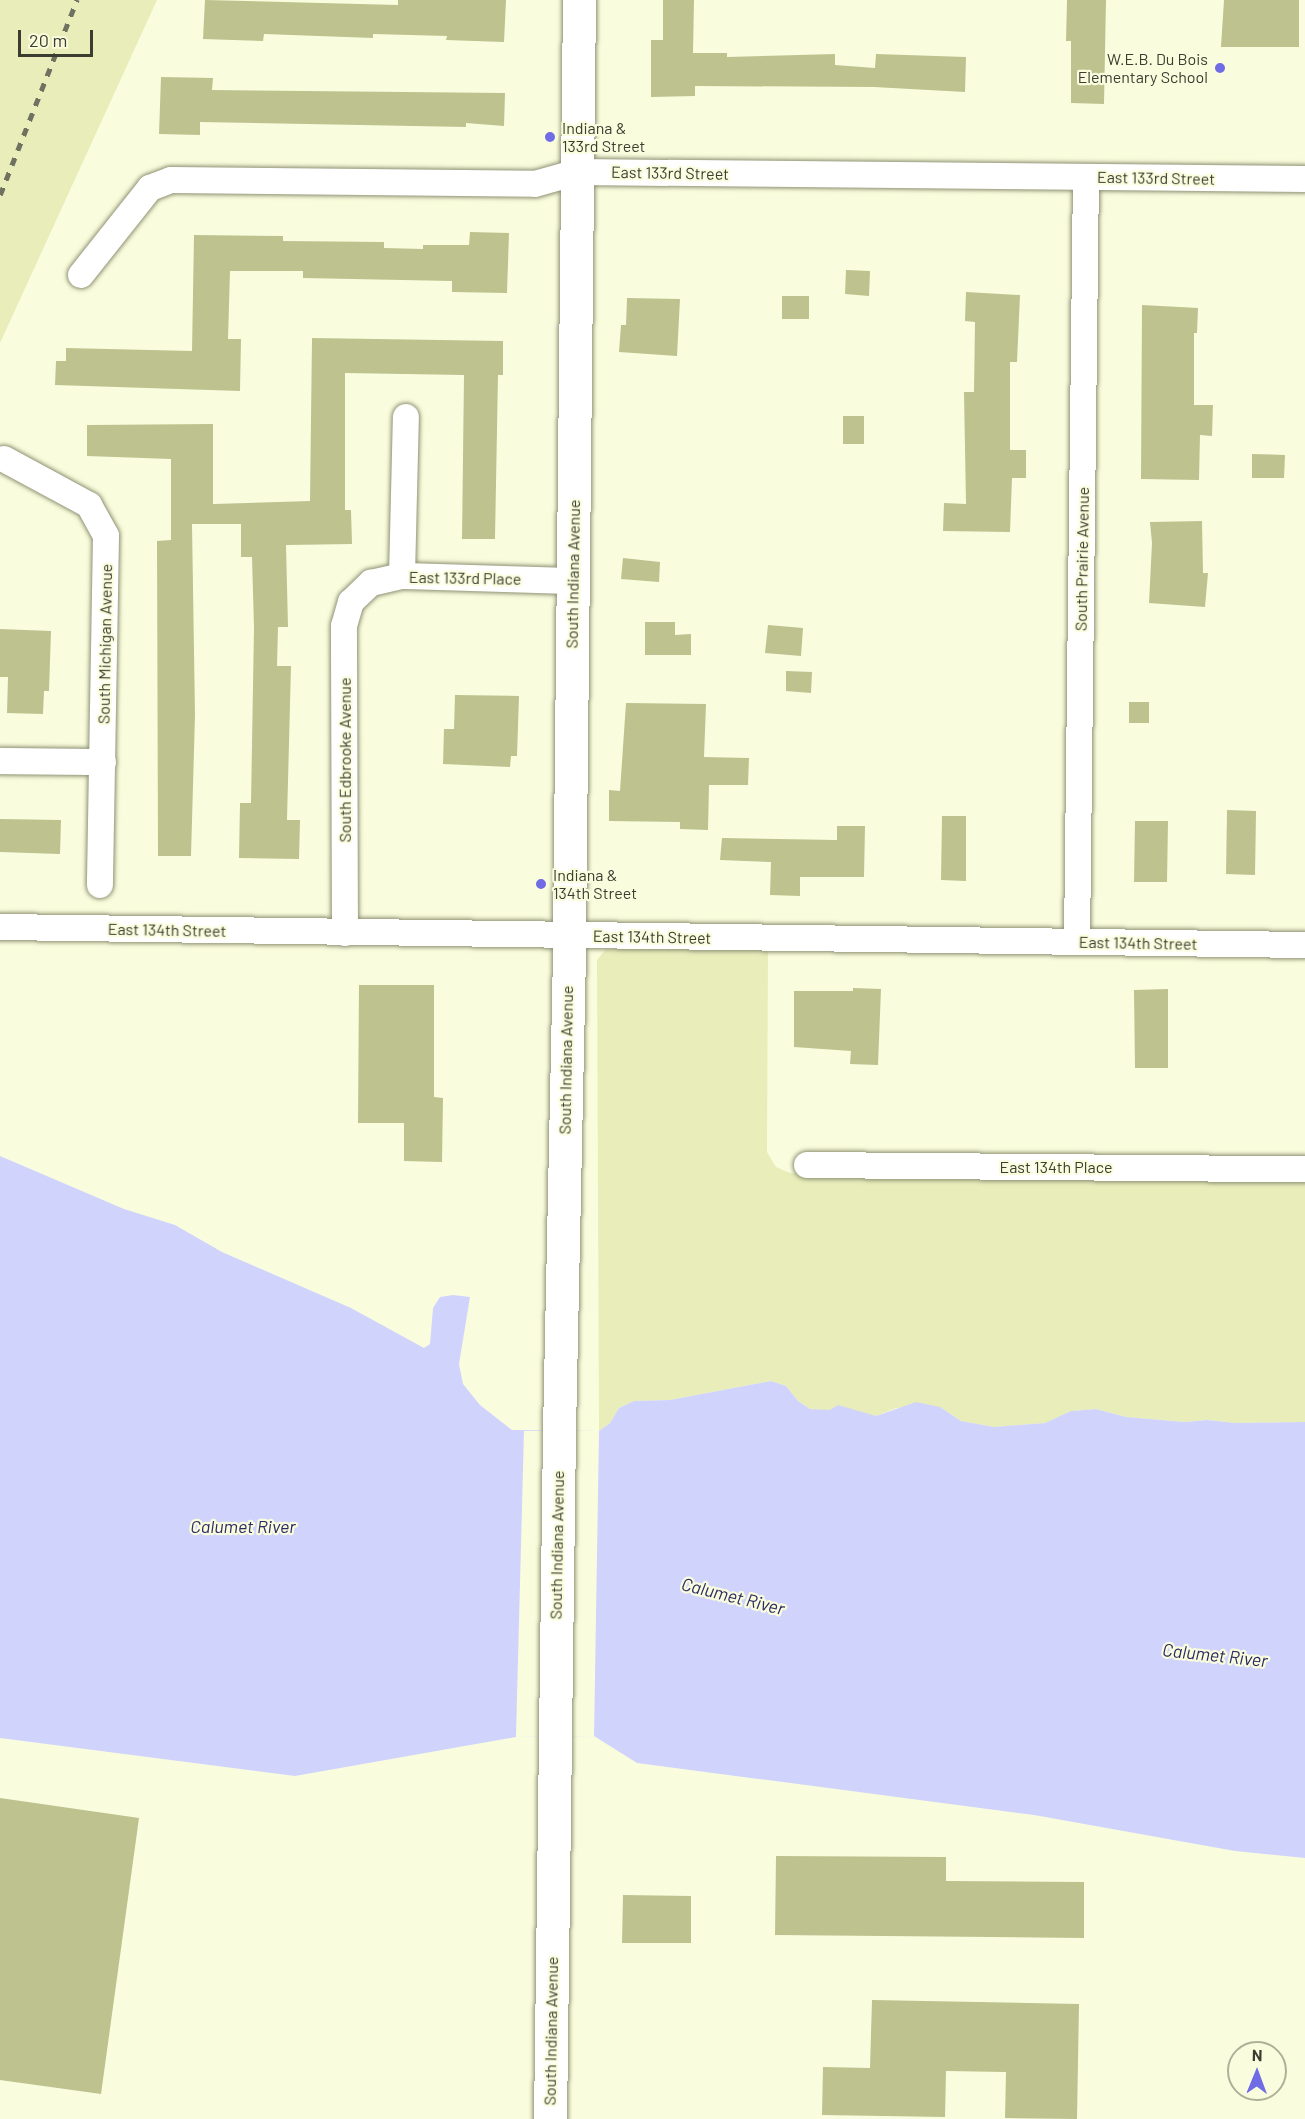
<!DOCTYPE html>
<style>
body{margin:0}
#map{position:relative;width:1305px;height:2119px;overflow:hidden;background:#fafddd;font-family:Barlow,sans-serif}
div>[style]{position:absolute}
.green>*{inset:0;background:#e8edba}
.water>*{inset:0;background:#d0d4fd}
.pier>*{inset:0;background:#fafddd}
.building>*{inset:0;background:#bdc28e}
.roads{filter:drop-shadow(0 0 2px #8f9275) drop-shadow(0 0 2px #8f9275)}
.minor>*{height:26px;margin:-13px;padding:0 13px;transform-origin:13px;border-radius:13px;background:#fff}
.secondary>*{height:33px;margin:-16.5px;padding:0 16.5px;transform-origin:16.5px;border-radius:16.5px;background:#fff}
.rail>*{height:4.5px;margin-top:-2.25px;transform-origin:0;background:repeating-linear-gradient(90deg,#707260 0 8px,transparent 0 16px)}
.dots>*{width:16px;height:16px;translate:-50% -50%;box-sizing:border-box;border:3px solid #fafddd;border-radius:50%}
span{translate:-50% -50%;white-space:nowrap;text-align:center;line-height:1.15;-webkit-text-stroke:4.5px #fafddd;paint-order:stroke}
.poi-label{font-size:16px;color:#3c3d31}
.right{translate:-100% -50%;text-align:right}
.left{translate:0 -50%;text-align:left}
.street-label{font-size:16px;color:#3c3d31}
.water-label{font-size:18px;color:#2c2a64;font-style:italic}
.north{position:absolute;left:1227px;top:2041px;width:60px;height:60px;box-sizing:border-box;background:#fafddd;border:2px solid #aeb098;border-radius:50%;rotate:1deg;font-size:16px;font-weight:700;line-height:24px;text-align:center;color:#3c3d31}
.north::after{content:'';display:block;margin:auto;width:21px;height:27px;background:#6f6ce6;clip-path:polygon(50% 0,100% 100%,50% 72%,0 100%)}
.scale{position:absolute;left:18px;top:30px;width:75px;height:27px;box-sizing:border-box;border:3px solid #3c3d31;border-top:0;padding-left:8px;font-size:18px;line-height:21px;white-space:nowrap;color:#3c3d31;-webkit-text-stroke:4px #fafddd;paint-order:stroke}
</style>
<div id="map">
<div class="green">
<div style="clip-path:polygon(0 0,157px 0,0 343px)"></div>
<div style="clip-path:polygon(606px 949px,768px 949px,767px 1152px,776px 1167px,790px 1173px,1305px 1176px,1305px 1422px,1236px 1423px,1207px 1420px,1185px 1422px,1126px 1417px,1096px 1409px,1071px 1411px,1046px 1423px,994px 1427px,961px 1421px,940px 1407px,896px 1408px,876px 1416px,810px 1409px,798px 1401px,786px 1386px,771px 1381px,670px 1400px,634px 1401px,619px 1408px,610px 1423px,599px 1431px,597px 960px)"></div>
</div>
<div class="water">
<div style="clip-path:polygon(0 1156px,124px 1209px,175px 1225px,222px 1252px,351px 1308px,424px 1348px,430px 1344px,433px 1308px,440px 1297px,453px 1295px,470px 1297px,459px 1364px,463px 1384px,480px 1405px,512px 1430px,599px 1431px,610px 1423px,619px 1408px,634px 1401px,670px 1400px,771px 1381px,786px 1386px,798px 1401px,810px 1409px,830px 1410px,838px 1405px,876px 1416px,916px 1402px,940px 1407px,961px 1421px,994px 1427px,1045px 1423px,1071px 1411px,1096px 1409px,1126px 1417px,1185px 1422px,1207px 1420px,1236px 1423px,1305px 1422px,1305px 1858px,1235px 1851px,1034px 1815px,637px 1763px,594px 1736px,516px 1737px,295px 1776px,0 1738px)"></div>
</div>
<div class="pier">
<div style="clip-path:polygon(524px 1431px,599px 1431px,594px 1736px,516px 1737px)"></div>
</div>
<div class="building">
<div style="clip-path:polygon(205px 0,398px 5px,398px 0,506px 0,504px 42px,446px 40px,447px 36px,373px 34px,373px 38px,264px 34px,263px 41px,203px 39px)"></div>
<div style="clip-path:polygon(663px 0,694px 0,693px 53px,727px 53px,727px 57px,835px 54px,835px 65px,875px 68px,876px 54px,966px 57px,965px 92px,874px 87px,695px 86px,695px 96px,651px 97px,651px 40px,663px 40px)"></div>
<div style="clip-path:polygon(1067px 0,1106px 0,1104px 104px,1071px 103px,1071px 41px,1066px 41px)"></div>
<div style="clip-path:polygon(1224px 0,1299px 0,1299px 47px,1221px 47px)"></div>
<div style="clip-path:polygon(161px 77px,213px 78px,212px 90px,505px 93px,504px 126px,466px 123px,466px 127px,200px 122px,200px 135px,159px 134px)"></div>
<div style="clip-path:polygon(470px 232px,509px 233px,507px 293px,452px 292px,452px 281px,303px 278px,303px 271px,230px 271px,228px 339px,241px 339px,240px 391px,55px 385px,56px 361px,66px 361px,66px 348px,192px 351px,194px 235px,283px 236px,283px 241px,384px 242px,384px 248px,423px 249px,423px 245px,469px 245px)"></div>
<div style="clip-path:polygon(846px 270px,870px 271px,869px 296px,845px 294px)"></div>
<div style="clip-path:polygon(966px 292px,1020px 295px,1017px 362px,1010px 362px,1010px 450px,1026px 450px,1026px 478px,1012px 478px,1010px 532px,943px 531px,944px 503px,966px 504px,964px 392px,974px 392px,975px 322px,965px 321px)"></div>
<div style="clip-path:polygon(782px 296px,809px 296px,809px 319px,782px 319px)"></div>
<div style="clip-path:polygon(627px 298px,680px 299px,677px 356px,619px 352px,621px 325px,626px 325px)"></div>
<div style="clip-path:polygon(1142px 305px,1198px 308px,1197px 333px,1194px 333px,1194px 405px,1213px 405px,1212px 436px,1200px 435px,1199px 480px,1141px 479px)"></div>
<div style="clip-path:polygon(312px 338px,503px 341px,503px 375px,498px 375px,495px 539px,462px 539px,464px 375px,345px 373px,345px 510px,351px 510px,352px 544px,286px 545px,288px 627px,278px 627px,277px 666px,291px 666px,287px 820px,300px 820px,299px 859px,239px 858px,240px 803px,251px 803px,254px 628px,252px 557px,241px 557px,241px 524px,192px 524px,195px 715px,191px 856px,158px 856px,157px 541px,171px 540px,171px 459px,87px 456px,87px 425px,213px 424px,213px 504px,310px 501px)"></div>
<div style="clip-path:polygon(843px 416px,864px 416px,864px 444px,843px 444px)"></div>
<div style="clip-path:polygon(1252px 454px,1285px 455px,1284px 478px,1252px 478px)"></div>
<div style="clip-path:polygon(1202px 521px,1203px 573px,1208px 573px,1205px 607px,1149px 603px,1152px 543px,1150px 522px)"></div>
<div style="clip-path:polygon(623px 558px,660px 562px,659px 582px,621px 579px)"></div>
<div style="clip-path:polygon(645px 622px,675px 622px,675px 635px,691px 634px,691px 655px,645px 655px)"></div>
<div style="clip-path:polygon(768px 625px,803px 628px,801px 656px,765px 653px)"></div>
<div style="clip-path:polygon(0 629px,51px 631px,49px 691px,44px 691px,43px 714px,7px 713px,8px 677px,0 677px)"></div>
<div style="clip-path:polygon(786px 671px,812px 672px,811px 693px,786px 691px)"></div>
<div style="clip-path:polygon(455px 695px,519px 696px,517px 756px,511px 756px,510px 767px,443px 764px,444px 729px,454px 729px)"></div>
<div style="clip-path:polygon(1129px 702px,1149px 702px,1149px 723px,1129px 723px)"></div>
<div style="clip-path:polygon(626px 703px,706px 704px,704px 757px,749px 758px,748px 785px,709px 785px,708px 830px,680px 829px,680px 822px,609px 821px,609px 790px,620px 791px)"></div>
<div style="clip-path:polygon(1227px 810px,1256px 811px,1255px 875px,1226px 874px)"></div>
<div style="clip-path:polygon(942px 816px,966px 816px,966px 881px,941px 880px)"></div>
<div style="clip-path:polygon(0 819px,61px 820px,60px 854px,0 852px)"></div>
<div style="clip-path:polygon(1135px 821px,1168px 821px,1167px 882px,1134px 882px)"></div>
<div style="clip-path:polygon(837px 826px,865px 826px,864px 877px,800px 877px,800px 896px,770px 895px,771px 862px,720px 860px,722px 838px,837px 840px)"></div>
<div style="clip-path:polygon(359px 985px,434px 985px,434px 1097px,443px 1098px,442px 1162px,404px 1161px,404px 1123px,358px 1123px)"></div>
<div style="clip-path:polygon(853px 988px,881px 989px,878px 1065px,850px 1064px,851px 1051px,794px 1047px,794px 991px,853px 991px)"></div>
<div style="clip-path:polygon(1168px 989px,1168px 1068px,1135px 1068px,1134px 990px)"></div>
<div style="clip-path:polygon(0 1798px,139px 1818px,101px 2094px,0 2080px)"></div>
<div style="clip-path:polygon(776px 1856px,946px 1857px,946px 1881px,1084px 1882px,1084px 1938px,775px 1935px)"></div>
<div style="clip-path:polygon(623px 1895px,691px 1896px,691px 1943px,622px 1943px)"></div>
<div style="clip-path:polygon(872px 2000px,1079px 2004px,1077px 2119px,1005px 2118px,1006px 2072px,946px 2071px,945px 2117px,822px 2115px,823px 2067px,870px 2068px)"></div>
</div>
<div class="roads">
<div class="minor">
<div style="left:81px;top:275px;width:111px;rotate:-51.6deg"></div>
<div style="left:150px;top:188px;width:22px;rotate:-21deg"></div>
<div style="left:171px;top:180px;width:364px;rotate:0.6deg"></div>
<div style="left:535px;top:184px;width:44px;rotate:-15.9deg"></div>
<div style="left:577px;top:172px;width:728px;rotate:0.55deg"></div>
<div style="left:4px;top:459px;width:97px;rotate:28.4deg"></div>
<div style="left:89px;top:505px;width:35px;rotate:61deg"></div>
<div style="left:106px;top:536px;width:349px;rotate:91deg"></div>
<div style="left:402px;top:576px;width:159px;rotate:-88.6deg"></div>
<div style="left:0;top:761px;width:103px;rotate:0.6deg"></div>
<div style="left:0;top:927px;width:1305px;rotate:0.79deg"></div>
<div style="left:345px;top:933px;width:307px;rotate:-90.2deg"></div>
<div style="left:344px;top:626px;width:25px;rotate:-74deg"></div>
<div style="left:351px;top:602px;width:28px;rotate:-44deg"></div>
<div style="left:371px;top:583px;width:32px;rotate:-13deg"></div>
<div style="left:402px;top:576px;width:171px;rotate:1.7deg"></div>
<div style="left:1077px;top:942px;width:765px;rotate:-89.33deg"></div>
<div style="left:807px;top:1165px;width:498px;rotate:0.5deg"></div>
</div>
<div class="secondary">
<div style="left:550px;top:2119px;width:688px;rotate:-89.25deg"></div>
<div style="left:559px;top:1431px;width:495px;rotate:-88.8deg"></div>
<div style="left:569px;top:936px;width:936px;rotate:-89.39deg"></div>
</div>
</div>
<div class="rail">
<div style="left:0;top:195px;width:210px;rotate:-68.5deg"></div>
</div>
<div class="dots">
<div style="left:1220px;top:68px;background:#6f6ce6"></div>
<div style="left:550px;top:137px;background:#6f6ce6"></div>
<div style="left:541px;top:884px;background:#6f6ce6"></div>
</div>
<div class="poi-label">
<span class="right" style="left:1208px;top:68px">W.E.B. Du Bois<br>Elementary School</span>
<span class="left" style="left:562px;top:137px">Indiana &amp;<br>133rd Street</span>
<span class="left" style="left:553px;top:884px">Indiana &amp;<br>134th Street</span>
</div>
<div class="street-label">
<span style="left:670px;top:173px;rotate:1deg">East 133rd Street</span>
<span style="left:1156px;top:178px;rotate:1deg">East 133rd Street</span>
<span style="left:1082px;top:559px;rotate:-89deg">South Prairie Avenue</span>
<span style="left:573px;top:574px;rotate:-89deg">South Indiana Avenue</span>
<span style="left:465px;top:578px;rotate:1deg">East 133rd Place</span>
<span style="left:105px;top:644px;rotate:-89deg">South Michigan Avenue</span>
<span style="left:345px;top:760px;rotate:-90deg">South Edbrooke Avenue</span>
<span style="left:167px;top:930px;rotate:1deg">East 134th Street</span>
<span style="left:652px;top:937px;rotate:1deg">East 134th Street</span>
<span style="left:1138px;top:943px;rotate:1deg">East 134th Street</span>
<span style="left:566px;top:1060px;rotate:-89deg">South Indiana Avenue</span>
<span style="left:1056px;top:1167px">East 134th Place</span>
<span style="left:557px;top:1545px;rotate:-89deg">South Indiana Avenue</span>
<span style="left:551px;top:2031px;rotate:-89deg">South Indiana Avenue</span>
</div>
<div class="water-label">
<span style="left:243px;top:1526px">Calumet River</span>
<span style="left:733px;top:1596px;rotate:14deg">Calumet River</span>
<span style="left:1215px;top:1655px;rotate:6deg">Calumet River</span>
</div>
<div class="north">N</div>
<div class="scale">20 m</div>
</div>
